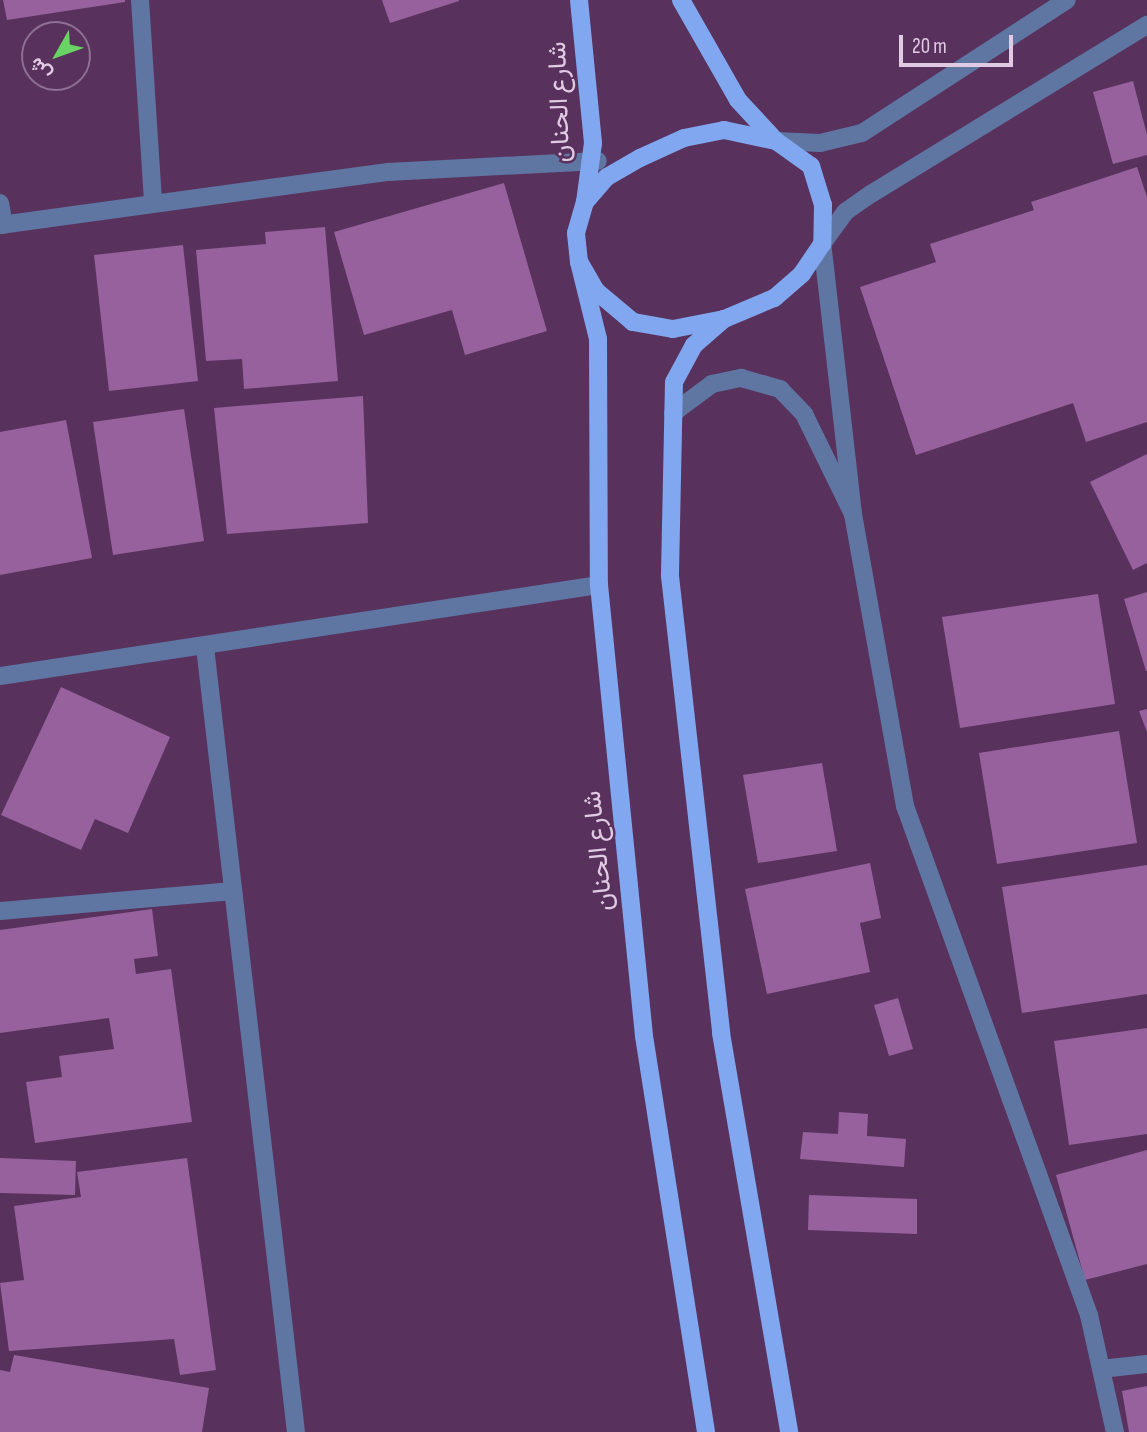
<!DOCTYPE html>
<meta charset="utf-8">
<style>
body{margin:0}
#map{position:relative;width:1147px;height:1432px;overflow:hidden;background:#58325d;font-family:"Sofia Sans Condensed",Vazirmatn,sans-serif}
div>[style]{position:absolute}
.building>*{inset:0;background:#96619d}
.minor>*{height:18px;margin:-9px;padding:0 9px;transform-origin:9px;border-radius:9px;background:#5f76a3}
.major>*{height:18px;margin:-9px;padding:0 9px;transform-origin:9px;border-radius:9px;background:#81a7f0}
span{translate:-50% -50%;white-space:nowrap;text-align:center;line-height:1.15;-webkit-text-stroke:5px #58325d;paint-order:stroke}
.street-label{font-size:26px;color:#e1cae3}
.north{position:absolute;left:21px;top:21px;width:70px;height:70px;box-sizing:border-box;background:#58325d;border:2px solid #8f6f93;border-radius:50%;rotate:230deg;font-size:19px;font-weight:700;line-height:28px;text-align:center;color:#e1cae3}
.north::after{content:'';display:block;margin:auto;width:24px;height:32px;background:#69d464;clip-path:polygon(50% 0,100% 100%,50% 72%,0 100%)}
.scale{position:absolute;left:899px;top:35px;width:114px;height:32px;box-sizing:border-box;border:4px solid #e1cae3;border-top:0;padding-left:9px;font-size:21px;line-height:24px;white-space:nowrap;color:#e1cae3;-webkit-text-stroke:5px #58325d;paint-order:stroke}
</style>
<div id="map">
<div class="building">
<div style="clip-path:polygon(3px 0,125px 0,125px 2px,7px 20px)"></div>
<div style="clip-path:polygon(382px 0,459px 0,459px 1px,390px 23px)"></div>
<div style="clip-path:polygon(1133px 81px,1147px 135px,1147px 155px,1113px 164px,1093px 92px)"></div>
<div style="clip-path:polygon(1137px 167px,1147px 197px,1147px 422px,1086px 442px,1073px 403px,916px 455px,860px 287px,936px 262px,930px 244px,1034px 210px,1031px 202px)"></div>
<div style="clip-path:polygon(504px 183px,547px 331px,465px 355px,452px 310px,364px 335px,334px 232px)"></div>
<div style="clip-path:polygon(325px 227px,338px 381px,244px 389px,242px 359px,206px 361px,196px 250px,266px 244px,265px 232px)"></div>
<div style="clip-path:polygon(183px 245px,198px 381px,109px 391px,94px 255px)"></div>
<div style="clip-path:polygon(363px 396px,368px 523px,227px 534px,214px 408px)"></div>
<div style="clip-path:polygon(184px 409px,204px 541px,113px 555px,93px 422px)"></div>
<div style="clip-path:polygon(66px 420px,92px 558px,0 575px,0 432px)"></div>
<div style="clip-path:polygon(1147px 454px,1147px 563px,1133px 570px,1090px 482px)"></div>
<div style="clip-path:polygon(1147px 592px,1147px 671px,1146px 671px,1124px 599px)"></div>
<div style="clip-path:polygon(1098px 594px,1115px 704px,960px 728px,942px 617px)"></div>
<div style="clip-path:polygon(61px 687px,170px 737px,128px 833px,95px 819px,81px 850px,1px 815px)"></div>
<div style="clip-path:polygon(1147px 709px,1147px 732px,1139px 711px)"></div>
<div style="clip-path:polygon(1119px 731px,1137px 843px,997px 864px,979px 753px)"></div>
<div style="clip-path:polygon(822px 763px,837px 851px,758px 863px,743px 775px)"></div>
<div style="clip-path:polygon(870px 863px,881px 918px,860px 923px,870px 972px,767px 994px,745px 889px)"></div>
<div style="clip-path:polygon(1147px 865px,1147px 994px,1022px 1013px,1002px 887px)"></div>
<div style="clip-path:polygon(152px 909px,158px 956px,134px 959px,136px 974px,171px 969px,192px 1122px,35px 1143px,26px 1082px,62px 1077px,59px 1056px,114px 1049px,109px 1018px,0 1033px,0 930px)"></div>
<div style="clip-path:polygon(898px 998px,913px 1049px,889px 1056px,874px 1005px)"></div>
<div style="clip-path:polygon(1147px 1028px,1147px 1134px,1069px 1145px,1054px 1041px)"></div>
<div style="clip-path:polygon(839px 1112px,868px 1114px,867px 1136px,906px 1139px,904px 1167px,800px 1159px,803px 1132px,838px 1134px)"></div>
<div style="clip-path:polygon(1147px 1150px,1147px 1264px,1085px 1280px,1056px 1175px)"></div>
<div style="clip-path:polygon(0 1158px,76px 1161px,75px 1195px,0 1193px)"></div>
<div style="clip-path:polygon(187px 1158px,216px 1370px,180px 1375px,174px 1339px,9px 1351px,0 1283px,24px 1280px,14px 1206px,81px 1197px,77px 1172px)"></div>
<div style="clip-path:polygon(809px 1195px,917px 1199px,917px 1234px,808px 1230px)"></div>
<div style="clip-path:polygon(14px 1355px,209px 1388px,202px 1432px,0 1432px,0 1370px,10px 1372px)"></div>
<div style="clip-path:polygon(1147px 1386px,1147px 1432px,1129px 1432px,1122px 1391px)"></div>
</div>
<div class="minor">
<div style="left:140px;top:0;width:203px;rotate:86.3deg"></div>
<div style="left:776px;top:141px;width:44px;rotate:2.6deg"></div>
<div style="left:820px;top:143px;width:43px;rotate:-13.4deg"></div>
<div style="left:862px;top:133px;width:244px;rotate:-33deg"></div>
<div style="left:0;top:203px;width:22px;rotate:80deg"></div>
<div style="left:0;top:225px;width:392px;rotate:-7.8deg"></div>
<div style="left:388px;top:172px;width:210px;rotate:-3deg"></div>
<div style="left:673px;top:413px;width:49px;rotate:-36.6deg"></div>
<div style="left:712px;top:384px;width:30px;rotate:-12deg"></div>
<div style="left:741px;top:378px;width:41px;rotate:15.8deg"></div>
<div style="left:780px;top:389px;width:35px;rotate:46deg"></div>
<div style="left:804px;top:414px;width:111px;rotate:63.9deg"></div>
<div style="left:853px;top:514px;width:272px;rotate:-96.5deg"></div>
<div style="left:822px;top:244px;width:39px;rotate:-54deg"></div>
<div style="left:845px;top:212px;width:32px;rotate:-35deg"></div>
<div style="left:871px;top:194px;width:324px;rotate:-31.5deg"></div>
<div style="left:853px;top:514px;width:297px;rotate:79.9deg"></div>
<div style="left:905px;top:806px;width:541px;rotate:70.13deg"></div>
<div style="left:1089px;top:1315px;width:120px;rotate:77.5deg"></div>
<div style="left:205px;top:647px;width:790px;rotate:83.39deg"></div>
<div style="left:0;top:676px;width:606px;rotate:-8.64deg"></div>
<div style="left:0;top:911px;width:234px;rotate:-4.9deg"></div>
<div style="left:1101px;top:1369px;width:46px;rotate:-6.2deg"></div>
</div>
<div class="major">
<div style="left:579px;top:0;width:144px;rotate:84.4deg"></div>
<div style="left:593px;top:143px;width:60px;rotate:97.7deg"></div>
<div style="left:681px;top:0;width:115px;rotate:60.3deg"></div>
<div style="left:738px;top:100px;width:56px;rotate:47.2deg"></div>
<div style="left:724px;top:130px;width:53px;rotate:11.9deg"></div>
<div style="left:776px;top:141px;width:43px;rotate:35.5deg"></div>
<div style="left:811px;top:166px;width:41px;rotate:72.9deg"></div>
<div style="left:823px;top:205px;width:39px;rotate:91deg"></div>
<div style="left:822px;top:244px;width:36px;rotate:124deg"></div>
<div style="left:802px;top:274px;width:37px;rotate:139deg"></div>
<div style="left:774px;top:298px;width:54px;rotate:157.2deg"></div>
<div style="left:724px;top:319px;width:52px;rotate:168.9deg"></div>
<div style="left:673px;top:329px;width:41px;rotate:-170.1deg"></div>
<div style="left:633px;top:322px;width:48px;rotate:-140deg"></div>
<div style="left:596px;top:291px;width:34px;rotate:-120deg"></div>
<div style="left:579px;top:262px;width:29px;rotate:-96deg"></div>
<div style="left:576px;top:233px;width:32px;rotate:-74deg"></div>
<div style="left:585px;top:202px;width:33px;rotate:-49deg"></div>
<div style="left:607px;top:177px;width:38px;rotate:-30deg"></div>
<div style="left:640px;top:158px;width:48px;rotate:-24.4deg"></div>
<div style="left:684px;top:138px;width:41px;rotate:-11.3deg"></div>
<div style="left:579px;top:262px;width:79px;rotate:76.1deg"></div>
<div style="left:598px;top:339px;width:246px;rotate:89.8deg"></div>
<div style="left:599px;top:585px;width:453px;rotate:84.3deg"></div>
<div style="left:644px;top:1036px;width:401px;rotate:81.1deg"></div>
<div style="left:724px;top:319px;width:40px;rotate:139deg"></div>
<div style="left:694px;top:345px;width:42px;rotate:118.4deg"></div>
<div style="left:674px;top:382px;width:194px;rotate:91.2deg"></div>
<div style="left:670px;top:576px;width:460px;rotate:83.6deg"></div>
<div style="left:721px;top:1033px;width:405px;rotate:80.3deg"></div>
</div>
<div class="street-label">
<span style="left:560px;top:102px;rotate:-92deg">شارع الحنان</span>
<span style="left:599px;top:851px;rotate:-96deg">شارع الحنان</span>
</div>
<div class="north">ش</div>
<div class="scale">20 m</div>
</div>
